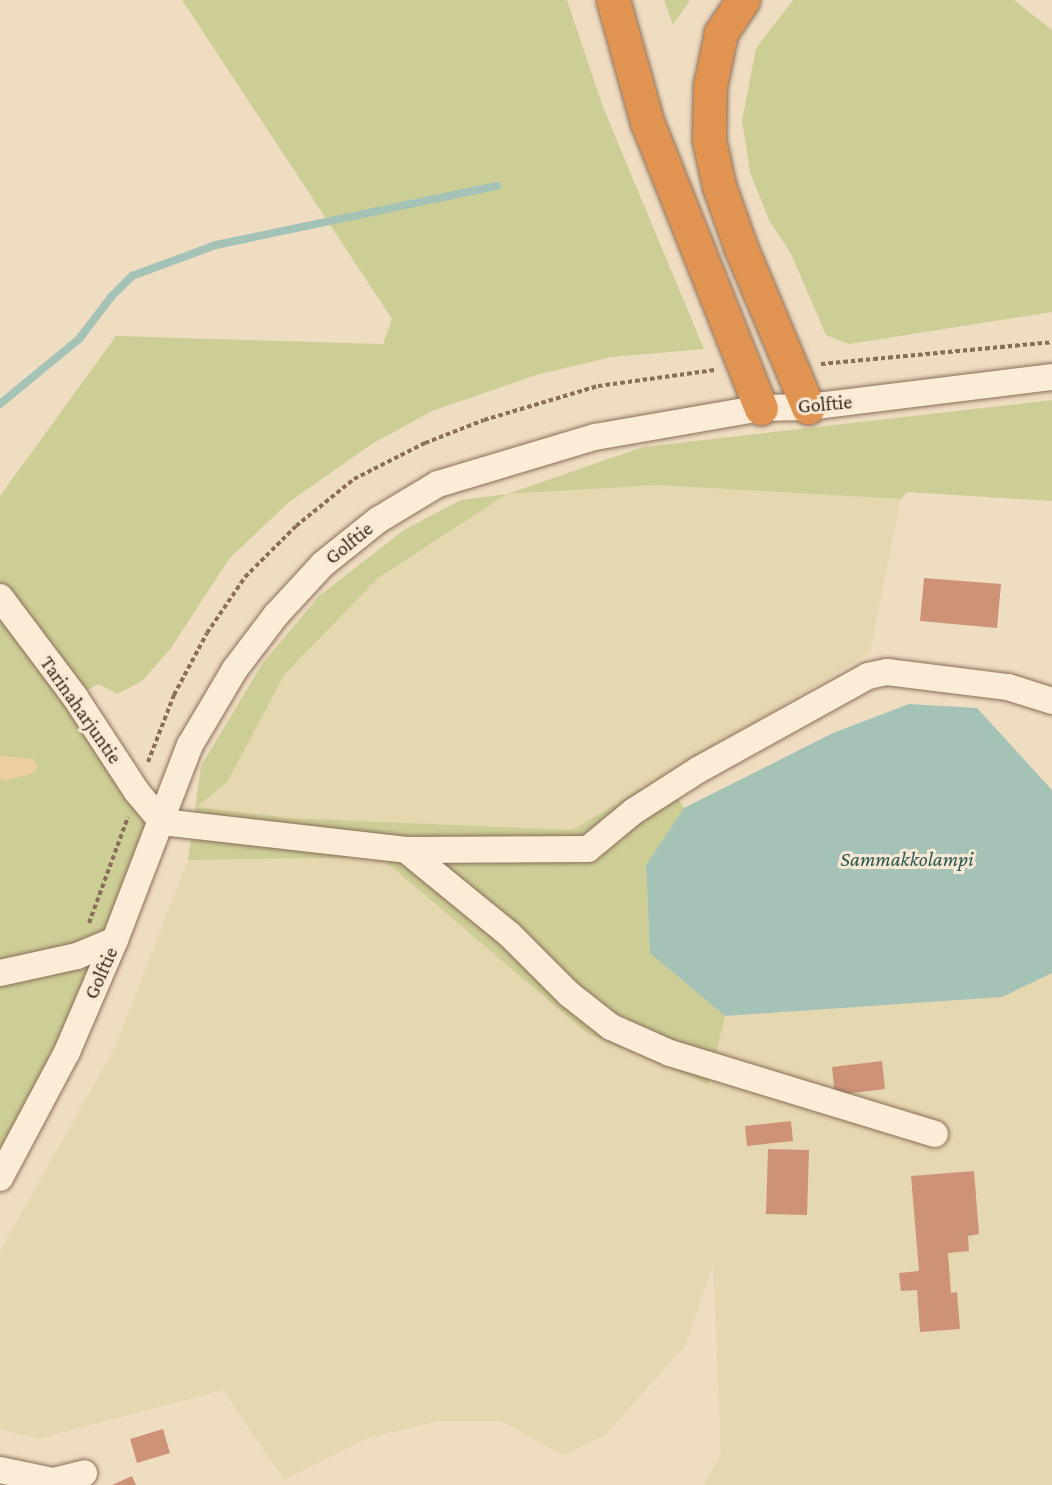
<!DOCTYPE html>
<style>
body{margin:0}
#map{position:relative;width:1052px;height:1485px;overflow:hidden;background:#efddc2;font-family:"Crimson Pro",serif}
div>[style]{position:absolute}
.farmland>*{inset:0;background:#e5d7b0}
.green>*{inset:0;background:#cdce96}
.sand>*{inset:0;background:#ecd09f}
.water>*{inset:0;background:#a5c2b6}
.stream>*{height:8px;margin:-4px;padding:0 4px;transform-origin:4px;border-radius:4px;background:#a5c2b6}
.building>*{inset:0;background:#ce9377}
.path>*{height:4px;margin-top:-2px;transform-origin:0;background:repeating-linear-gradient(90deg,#8a6e59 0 4.5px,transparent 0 7.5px)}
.roads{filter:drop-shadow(0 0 2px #8a6e59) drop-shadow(0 0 2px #8a6e59)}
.minor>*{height:26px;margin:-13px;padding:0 13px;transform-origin:13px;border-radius:13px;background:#faecd6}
.highway>*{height:33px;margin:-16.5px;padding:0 16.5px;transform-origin:16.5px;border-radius:16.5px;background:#e19351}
span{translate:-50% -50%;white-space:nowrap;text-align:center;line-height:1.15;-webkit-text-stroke:6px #f6e8d2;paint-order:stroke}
.street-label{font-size:20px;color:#39281d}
.water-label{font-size:21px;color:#2c5952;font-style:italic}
</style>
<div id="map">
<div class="farmland">
<div style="clip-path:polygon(657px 485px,901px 499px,870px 653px,572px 830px,290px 818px,196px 808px,228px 781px,284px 675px,378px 578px,507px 494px)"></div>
<div style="clip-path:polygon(380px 857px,490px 951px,710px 1085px,725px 1016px,1002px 997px,1052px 973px,1052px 1485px,704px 1485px,721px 1454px,713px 1264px,685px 1346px,605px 1435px,563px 1455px,501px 1421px,438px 1421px,368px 1438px,284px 1480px,223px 1390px,38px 1439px,0 1429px,0 1251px,115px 1047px,188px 860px)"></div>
</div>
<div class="green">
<div style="clip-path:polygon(182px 0,567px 0,603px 107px,704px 349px,612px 357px,536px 375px,432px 411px,372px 444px,289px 502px,229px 559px,171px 648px,142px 681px,117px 694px,98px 684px,75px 697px,162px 822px,0 1176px,0 496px,116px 336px,383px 344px,392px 319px)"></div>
<div style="clip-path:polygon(664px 0,690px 0,673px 25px)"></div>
<div style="clip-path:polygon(793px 0,1014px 0,1052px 30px,1052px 312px,849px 344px,826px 335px,791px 254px,769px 220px,750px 172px,742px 121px,756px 48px)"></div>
<div style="clip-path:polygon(1052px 400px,1052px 501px,907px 492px,901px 499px,657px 485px,507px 494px,378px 578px,284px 675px,228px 781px,197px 807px,290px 818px,572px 830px,663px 776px,684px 808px,646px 865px,650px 952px,725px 1016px,709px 1085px,587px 1033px,380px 857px,188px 860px,201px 766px,262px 664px,319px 596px,404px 530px,461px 500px,507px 494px,643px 447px)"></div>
</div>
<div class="sand">
<div style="clip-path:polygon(0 756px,34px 759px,37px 768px,34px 773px,4px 781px,0 778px)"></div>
</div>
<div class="water">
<div style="clip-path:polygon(909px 704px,977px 708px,1052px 790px,1052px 973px,1002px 997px,725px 1016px,650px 953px,646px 865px,684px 808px,833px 733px)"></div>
</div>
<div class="stream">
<div style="left:0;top:404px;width:102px;rotate:-39.4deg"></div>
<div style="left:79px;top:339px;width:53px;rotate:-52.7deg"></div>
<div style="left:111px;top:297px;width:30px;rotate:-45deg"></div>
<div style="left:132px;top:276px;width:90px;rotate:-20.3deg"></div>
<div style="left:216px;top:245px;width:287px;rotate:-11.9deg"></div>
</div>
<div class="building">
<div style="clip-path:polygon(924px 578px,1001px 584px,997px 628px,920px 621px)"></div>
<div style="clip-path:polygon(882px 1061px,885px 1089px,835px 1095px,832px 1067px)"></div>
<div style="clip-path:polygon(791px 1121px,793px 1141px,747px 1146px,745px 1126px)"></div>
<div style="clip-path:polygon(768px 1149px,809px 1150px,807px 1215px,766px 1214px)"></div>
<div style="clip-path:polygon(974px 1171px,979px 1234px,968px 1236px,969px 1251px,948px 1253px,951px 1293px,957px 1292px,960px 1329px,920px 1332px,917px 1290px,901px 1291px,899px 1273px,919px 1271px,911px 1176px)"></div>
<div style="clip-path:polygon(163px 1429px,170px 1453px,137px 1463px,130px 1439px)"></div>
<div style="clip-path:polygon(132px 1476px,136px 1485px,112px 1485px)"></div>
</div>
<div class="path">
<div style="left:821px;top:364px;width:232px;rotate:-5.4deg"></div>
<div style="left:148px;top:762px;width:72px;rotate:-68.8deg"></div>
<div style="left:174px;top:695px;width:70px;rotate:-62deg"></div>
<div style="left:207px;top:633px;width:68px;rotate:-55.8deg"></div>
<div style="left:245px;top:577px;width:72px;rotate:-45deg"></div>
<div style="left:296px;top:526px;width:75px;rotate:-39deg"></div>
<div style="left:354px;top:479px;width:80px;rotate:-26.9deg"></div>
<div style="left:425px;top:443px;width:63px;rotate:-21.3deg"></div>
<div style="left:484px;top:420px;width:119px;rotate:-16.6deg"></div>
<div style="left:598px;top:386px;width:118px;rotate:-7.8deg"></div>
<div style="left:89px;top:923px;width:113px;rotate:-69.8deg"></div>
</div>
<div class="roads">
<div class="minor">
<div style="left:0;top:597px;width:125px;rotate:53.1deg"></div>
<div style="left:75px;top:697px;width:113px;rotate:56.9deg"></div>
<div style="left:137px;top:792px;width:39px;rotate:50deg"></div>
<div style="left:162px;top:822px;width:246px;rotate:6.5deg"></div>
<div style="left:406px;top:850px;width:182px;rotate:-0.3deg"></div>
<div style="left:588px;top:849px;width:60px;rotate:-39.6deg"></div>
<div style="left:634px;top:811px;width:76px;rotate:-32.6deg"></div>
<div style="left:698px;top:770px;width:194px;rotate:-28.9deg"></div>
<div style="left:868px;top:676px;width:19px;rotate:-12deg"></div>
<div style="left:887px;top:672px;width:122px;rotate:7.1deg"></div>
<div style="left:1008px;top:687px;width:46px;rotate:17.7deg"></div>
<div style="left:406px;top:850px;width:133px;rotate:39.2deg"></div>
<div style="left:509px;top:934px;width:85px;rotate:45deg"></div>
<div style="left:569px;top:994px;width:53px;rotate:38.2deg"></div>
<div style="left:611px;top:1027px;width:64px;rotate:23.8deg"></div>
<div style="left:670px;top:1053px;width:277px;rotate:17deg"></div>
<div style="left:0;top:973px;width:79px;rotate:-12.4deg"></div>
<div style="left:77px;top:956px;width:41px;rotate:-22.8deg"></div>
<div style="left:0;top:1178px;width:143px;rotate:-62deg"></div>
<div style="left:67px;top:1052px;width:122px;rotate:-66.8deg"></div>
<div style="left:115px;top:940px;width:209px;rotate:-69deg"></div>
<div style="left:190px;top:745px;width:88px;rotate:-59.4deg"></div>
<div style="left:235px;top:669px;width:68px;rotate:-52.8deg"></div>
<div style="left:276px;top:615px;width:69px;rotate:-47.3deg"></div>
<div style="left:323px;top:564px;width:70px;rotate:-38.7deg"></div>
<div style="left:378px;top:520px;width:70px;rotate:-31deg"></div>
<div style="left:438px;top:484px;width:164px;rotate:-16.7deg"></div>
<div style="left:595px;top:437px;width:169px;rotate:-9.9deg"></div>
<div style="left:761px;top:408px;width:47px;rotate:-1.2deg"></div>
<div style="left:808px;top:407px;width:246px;rotate:-7deg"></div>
<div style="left:0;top:1470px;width:54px;rotate:11.7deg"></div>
<div style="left:53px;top:1481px;width:32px;rotate:-14deg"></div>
</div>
<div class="highway">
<div style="left:613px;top:0;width:127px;rotate:74.4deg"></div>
<div style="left:647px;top:122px;width:308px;rotate:68.3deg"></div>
<div style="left:743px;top:0;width:40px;rotate:124deg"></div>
<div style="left:721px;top:33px;width:54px;rotate:101.7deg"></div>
<div style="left:710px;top:86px;width:54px;rotate:91.1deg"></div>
<div style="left:709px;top:140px;width:47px;rotate:77.7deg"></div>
<div style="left:719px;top:186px;width:66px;rotate:70.5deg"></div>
<div style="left:741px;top:248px;width:173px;rotate:67.2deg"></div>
</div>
</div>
<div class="street-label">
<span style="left:825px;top:404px;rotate:-5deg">Golftie</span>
<span style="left:349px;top:543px;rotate:-39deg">Golftie</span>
<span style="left:81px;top:710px;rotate:55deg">Tarinaharjuntie</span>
<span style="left:101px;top:973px;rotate:-66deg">Golftie</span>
</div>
<div class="water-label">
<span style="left:907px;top:859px">Sammakkolampi</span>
</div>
</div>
